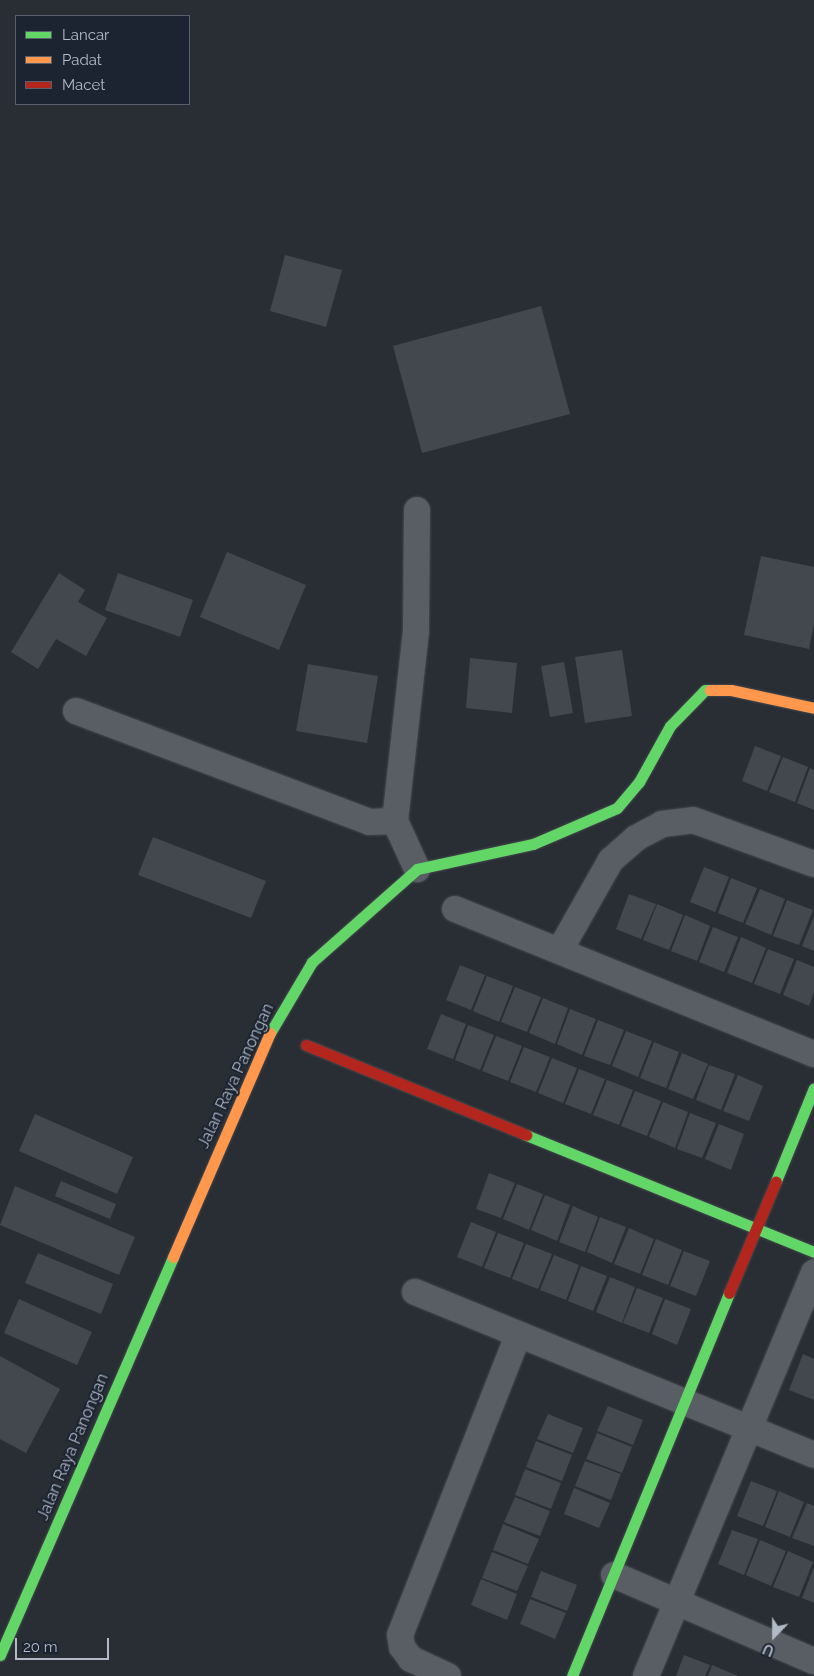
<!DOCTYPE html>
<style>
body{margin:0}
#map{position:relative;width:814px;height:1676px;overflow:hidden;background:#292e35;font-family:Raleway,sans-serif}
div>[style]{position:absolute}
.building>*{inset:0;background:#43474e}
.roads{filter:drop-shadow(0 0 1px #45494e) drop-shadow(0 0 1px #45494e)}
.street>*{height:26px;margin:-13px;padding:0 13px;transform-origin:13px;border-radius:13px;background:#595d64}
.fast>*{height:11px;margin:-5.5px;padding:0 5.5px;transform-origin:5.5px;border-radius:5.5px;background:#63d668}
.slow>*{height:11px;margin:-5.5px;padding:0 5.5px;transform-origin:5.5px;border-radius:5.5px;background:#ff974d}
.jam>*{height:11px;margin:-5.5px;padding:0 5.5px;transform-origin:5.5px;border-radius:5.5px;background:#b3261e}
span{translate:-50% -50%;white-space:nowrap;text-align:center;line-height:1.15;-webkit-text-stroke:4px #1c2431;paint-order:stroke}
.street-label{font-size:16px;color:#b2bac7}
.legend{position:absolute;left:15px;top:15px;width:175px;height:90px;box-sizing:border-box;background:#1c2431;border:1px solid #58606d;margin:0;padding:6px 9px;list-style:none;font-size:15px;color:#b2bac7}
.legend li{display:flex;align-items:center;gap:10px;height:25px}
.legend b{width:25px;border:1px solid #58606d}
.north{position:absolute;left:749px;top:1611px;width:50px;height:50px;-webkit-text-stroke:4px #1c2431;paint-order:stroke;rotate:202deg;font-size:14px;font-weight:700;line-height:20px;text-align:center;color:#b2bac7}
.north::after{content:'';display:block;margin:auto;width:18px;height:22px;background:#b2bac7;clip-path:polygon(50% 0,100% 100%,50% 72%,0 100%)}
.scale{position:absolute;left:15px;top:1638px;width:94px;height:22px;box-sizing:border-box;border:2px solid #b2bac7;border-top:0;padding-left:6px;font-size:15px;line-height:18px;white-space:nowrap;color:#b2bac7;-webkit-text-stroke:4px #1c2431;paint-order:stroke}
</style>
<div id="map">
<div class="building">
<div style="clip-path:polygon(285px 255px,342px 270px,326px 327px,270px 311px)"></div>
<div style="clip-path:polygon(541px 306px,570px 414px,422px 453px,393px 346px)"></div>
<div style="clip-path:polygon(227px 552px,306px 585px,279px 650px,200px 617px)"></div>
<div style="clip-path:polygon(761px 556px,814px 567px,814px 624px,809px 649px,744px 635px)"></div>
<div style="clip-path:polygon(59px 573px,85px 590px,78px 602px,107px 618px,86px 656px,56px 639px,38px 669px,11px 652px)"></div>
<div style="clip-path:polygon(118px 573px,193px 600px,180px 637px,105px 610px)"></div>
<div style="clip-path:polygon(622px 650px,632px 716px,585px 723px,575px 657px)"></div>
<div style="clip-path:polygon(470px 658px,517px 663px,512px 713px,466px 708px)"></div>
<div style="clip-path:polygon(564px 662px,573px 713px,550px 717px,541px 666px)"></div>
<div style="clip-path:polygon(308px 664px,378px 676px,367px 743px,296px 731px)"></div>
<div style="clip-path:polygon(755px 746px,781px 756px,767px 791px,742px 781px)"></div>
<div style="clip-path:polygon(783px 757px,808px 767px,795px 802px,769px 792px)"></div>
<div style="clip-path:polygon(810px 768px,814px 770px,814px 810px,797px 803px)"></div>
<div style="clip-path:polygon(153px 837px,266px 881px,251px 918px,138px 875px)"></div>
<div style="clip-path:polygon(704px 867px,729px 877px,715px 912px,690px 902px)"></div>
<div style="clip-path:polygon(731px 878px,757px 888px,743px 923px,718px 913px)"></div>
<div style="clip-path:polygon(760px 889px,785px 899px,771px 935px,745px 924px)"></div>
<div style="clip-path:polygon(629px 894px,656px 904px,641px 939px,616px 929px)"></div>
<div style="clip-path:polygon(787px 900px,813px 910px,799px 945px,773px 936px)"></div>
<div style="clip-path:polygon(657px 904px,683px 915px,669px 950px,643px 940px)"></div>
<div style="clip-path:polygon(685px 915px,710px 926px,697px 961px,671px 951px)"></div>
<div style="clip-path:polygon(814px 916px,814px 951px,802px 946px)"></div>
<div style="clip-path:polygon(713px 927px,738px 937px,724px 972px,699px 962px)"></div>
<div style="clip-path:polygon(741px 937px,766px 948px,752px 983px,727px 973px)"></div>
<div style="clip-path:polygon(768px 949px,794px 959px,780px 994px,754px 984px)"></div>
<div style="clip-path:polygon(797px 960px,814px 967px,814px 992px,809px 1006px,783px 995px)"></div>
<div style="clip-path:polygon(460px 965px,485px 975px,471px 1010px,446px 1000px)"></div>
<div style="clip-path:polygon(487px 976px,513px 986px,499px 1022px,473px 1011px)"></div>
<div style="clip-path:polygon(515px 987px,541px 997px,527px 1032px,501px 1022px)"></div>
<div style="clip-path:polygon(543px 998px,568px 1008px,555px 1044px,529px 1033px)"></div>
<div style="clip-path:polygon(570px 1009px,596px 1019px,582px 1055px,557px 1044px)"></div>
<div style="clip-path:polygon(441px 1014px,466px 1024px,453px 1059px,427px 1049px)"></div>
<div style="clip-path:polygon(598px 1020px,624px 1030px,610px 1065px,584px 1056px)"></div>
<div style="clip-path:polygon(468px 1025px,494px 1035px,480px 1070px,455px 1060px)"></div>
<div style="clip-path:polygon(626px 1031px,652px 1041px,638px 1077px,612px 1066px)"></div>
<div style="clip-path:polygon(496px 1036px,522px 1046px,508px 1081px,482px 1071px)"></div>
<div style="clip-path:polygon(654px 1042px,679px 1052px,666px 1088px,640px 1078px)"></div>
<div style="clip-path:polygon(524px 1047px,550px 1057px,536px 1092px,510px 1082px)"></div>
<div style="clip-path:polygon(682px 1053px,708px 1064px,693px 1099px,668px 1089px)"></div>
<div style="clip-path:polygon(552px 1058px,577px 1068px,563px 1103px,538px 1093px)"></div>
<div style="clip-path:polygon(709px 1065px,735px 1074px,721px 1110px,696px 1100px)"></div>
<div style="clip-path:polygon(579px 1069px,605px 1079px,591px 1114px,565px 1104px)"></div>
<div style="clip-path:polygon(738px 1075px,763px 1086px,749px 1121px,723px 1111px)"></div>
<div style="clip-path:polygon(607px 1080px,633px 1090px,619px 1125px,593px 1115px)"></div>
<div style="clip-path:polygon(635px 1091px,661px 1101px,647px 1136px,621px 1126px)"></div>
<div style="clip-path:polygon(663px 1102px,688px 1112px,675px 1148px,649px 1137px)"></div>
<div style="clip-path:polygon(690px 1113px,716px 1123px,702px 1158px,677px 1149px)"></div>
<div style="clip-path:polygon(35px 1114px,133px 1157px,117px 1194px,19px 1151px)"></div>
<div style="clip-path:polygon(719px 1124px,744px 1134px,731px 1170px,705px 1159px)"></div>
<div style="clip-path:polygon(489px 1173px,515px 1183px,501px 1218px,476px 1209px)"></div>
<div style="clip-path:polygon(61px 1181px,116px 1204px,110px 1219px,55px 1196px)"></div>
<div style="clip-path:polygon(517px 1184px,543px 1194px,529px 1230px,503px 1219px)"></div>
<div style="clip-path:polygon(15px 1186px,135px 1237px,119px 1275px,0 1225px)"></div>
<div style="clip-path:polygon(545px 1195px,570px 1205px,557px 1241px,531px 1230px)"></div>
<div style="clip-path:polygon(573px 1206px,598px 1217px,585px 1252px,559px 1242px)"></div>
<div style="clip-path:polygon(600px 1217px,626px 1227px,612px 1263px,587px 1252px)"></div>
<div style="clip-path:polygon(471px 1222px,496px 1232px,482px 1267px,457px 1257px)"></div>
<div style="clip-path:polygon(629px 1228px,654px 1239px,640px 1274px,614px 1264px)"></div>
<div style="clip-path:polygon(498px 1233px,524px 1243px,510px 1278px,484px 1268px)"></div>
<div style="clip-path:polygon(656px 1239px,682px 1250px,668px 1285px,642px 1275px)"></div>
<div style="clip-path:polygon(526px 1244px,552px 1254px,538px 1289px,512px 1279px)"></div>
<div style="clip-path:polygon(684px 1251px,710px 1261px,696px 1296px,670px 1286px)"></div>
<div style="clip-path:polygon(38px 1253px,113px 1284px,101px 1314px,25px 1283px)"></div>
<div style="clip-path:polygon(554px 1255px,579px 1265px,566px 1300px,540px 1290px)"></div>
<div style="clip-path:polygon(581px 1266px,607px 1276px,593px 1311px,568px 1301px)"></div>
<div style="clip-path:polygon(610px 1277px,635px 1287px,622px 1323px,596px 1312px)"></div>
<div style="clip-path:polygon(637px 1288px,663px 1298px,649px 1333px,623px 1323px)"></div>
<div style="clip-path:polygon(19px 1299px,92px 1332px,77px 1365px,4px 1333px)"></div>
<div style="clip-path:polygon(665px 1299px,691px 1309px,677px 1345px,652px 1334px)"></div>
<div style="clip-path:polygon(803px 1354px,814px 1359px,814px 1400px,789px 1390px)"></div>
<div style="clip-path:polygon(0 1356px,60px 1389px,26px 1453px,0 1439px)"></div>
<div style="clip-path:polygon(608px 1406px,643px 1420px,633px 1445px,597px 1431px)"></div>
<div style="clip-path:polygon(548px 1414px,583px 1428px,573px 1453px,537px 1439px)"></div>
<div style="clip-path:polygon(597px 1433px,632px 1447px,622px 1473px,586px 1459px)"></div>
<div style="clip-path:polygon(536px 1441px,572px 1455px,562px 1481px,526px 1467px)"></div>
<div style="clip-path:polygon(585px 1461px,621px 1474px,611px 1500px,575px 1486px)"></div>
<div style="clip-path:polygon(525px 1469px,561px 1483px,551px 1509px,515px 1495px)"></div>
<div style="clip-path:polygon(751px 1481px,777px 1491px,763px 1526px,737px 1516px)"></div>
<div style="clip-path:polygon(574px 1488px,610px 1503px,599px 1528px,564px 1514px)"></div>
<div style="clip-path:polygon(779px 1491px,804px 1502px,790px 1537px,765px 1527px)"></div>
<div style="clip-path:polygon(515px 1497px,550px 1511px,540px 1536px,504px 1522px)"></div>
<div style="clip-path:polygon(807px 1503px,814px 1506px,814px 1546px,792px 1538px)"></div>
<div style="clip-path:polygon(503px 1524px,539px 1539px,528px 1564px,493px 1550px)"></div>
<div style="clip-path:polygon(732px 1530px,758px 1539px,744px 1575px,718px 1564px)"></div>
<div style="clip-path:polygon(760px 1540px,786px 1551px,771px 1586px,746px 1575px)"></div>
<div style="clip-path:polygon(788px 1551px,813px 1562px,799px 1597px,773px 1587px)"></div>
<div style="clip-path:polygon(492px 1552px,528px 1566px,517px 1591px,482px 1578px)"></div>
<div style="clip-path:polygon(814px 1567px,814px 1603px,802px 1598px)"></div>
<div style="clip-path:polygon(541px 1571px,577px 1585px,567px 1611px,531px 1597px)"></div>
<div style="clip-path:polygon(481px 1579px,517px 1594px,507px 1620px,471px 1605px)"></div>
<div style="clip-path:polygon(530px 1599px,566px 1613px,555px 1639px,520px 1624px)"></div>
<div style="clip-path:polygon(684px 1655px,710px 1665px,705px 1676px,676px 1676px)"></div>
<div style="clip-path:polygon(712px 1665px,738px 1676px,708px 1676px)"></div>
</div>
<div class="roads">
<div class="street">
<div style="left:417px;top:510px;width:121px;rotate:90.5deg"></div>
<div style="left:416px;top:631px;width:191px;rotate:96.3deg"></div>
<div style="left:395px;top:821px;width:53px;rotate:65.4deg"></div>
<div style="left:76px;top:711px;width:313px;rotate:20.7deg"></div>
<div style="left:369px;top:822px;width:26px;rotate:-2deg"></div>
<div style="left:455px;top:909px;width:387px;rotate:22deg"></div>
<div style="left:560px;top:950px;width:103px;rotate:-60.5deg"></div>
<div style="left:611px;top:860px;width:33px;rotate:-41deg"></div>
<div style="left:636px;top:838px;width:30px;rotate:-28deg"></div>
<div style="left:662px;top:824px;width:31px;rotate:-7deg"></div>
<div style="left:693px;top:820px;width:129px;rotate:20deg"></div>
<div style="left:415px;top:1292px;width:431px;rotate:22.2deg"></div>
<div style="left:614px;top:1575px;width:218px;rotate:23.3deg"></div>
<div style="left:448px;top:1676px;width:41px;rotate:-155.3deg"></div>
<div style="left:411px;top:1659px;width:15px;rotate:-127deg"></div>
<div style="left:402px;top:1647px;width:12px;rotate:-99deg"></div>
<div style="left:400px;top:1635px;width:322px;rotate:-68.5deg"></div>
<div style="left:646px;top:1676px;width:437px;rotate:-67.4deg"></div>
</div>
<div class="fast">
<div style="left:270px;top:1033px;width:82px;rotate:-59.4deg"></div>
<div style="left:312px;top:962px;width:140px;rotate:-41.5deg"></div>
<div style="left:417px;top:869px;width:119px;rotate:-12.2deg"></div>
<div style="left:533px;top:844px;width:91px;rotate:-23.2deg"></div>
<div style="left:617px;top:808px;width:34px;rotate:-50deg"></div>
<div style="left:639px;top:782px;width:64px;rotate:-61deg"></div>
<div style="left:670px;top:726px;width:50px;rotate:-45.8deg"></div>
<div style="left:705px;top:690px;width:5px"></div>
<div style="left:526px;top:1135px;width:311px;rotate:22.1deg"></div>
<div style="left:776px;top:1181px;width:100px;rotate:-67.8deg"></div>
<div style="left:0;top:1655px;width:434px;rotate:-66.5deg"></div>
<div style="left:572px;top:1676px;width:414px;rotate:-67.7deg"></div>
</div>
<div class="slow">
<div style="left:710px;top:690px;width:21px"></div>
<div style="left:731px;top:690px;width:85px;rotate:12.2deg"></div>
<div style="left:173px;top:1257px;width:244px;rotate:-66.6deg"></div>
</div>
<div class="jam">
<div style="left:306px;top:1045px;width:238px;rotate:22.2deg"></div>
<div style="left:729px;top:1293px;width:121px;rotate:-67.2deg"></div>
</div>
</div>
<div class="street-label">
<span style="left:236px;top:1076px;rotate:-65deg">Jalan Raya Panongan</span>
<span style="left:73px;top:1447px;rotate:-67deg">Jalan Raya Panongan</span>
</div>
<ul class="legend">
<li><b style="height:6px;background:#63d668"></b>Lancar</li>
<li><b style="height:6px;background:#ff974d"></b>Padat</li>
<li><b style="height:6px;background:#b3261e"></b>Macet</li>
</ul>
<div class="north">U</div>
<div class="scale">20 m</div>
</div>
